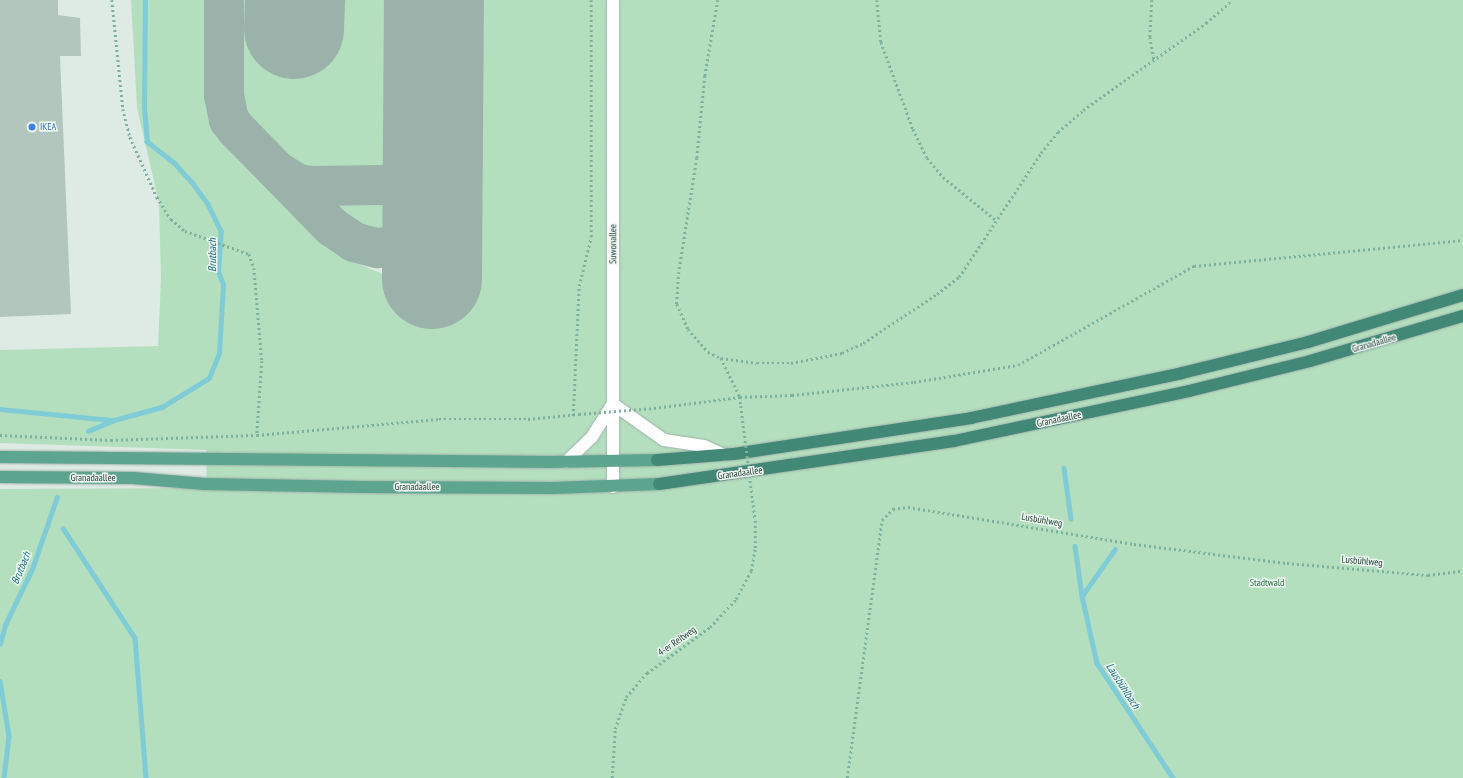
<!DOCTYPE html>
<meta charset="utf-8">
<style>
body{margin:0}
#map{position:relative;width:1463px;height:778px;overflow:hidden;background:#deebe5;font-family:"PT Sans Narrow",sans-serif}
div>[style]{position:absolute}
.green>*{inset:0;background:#b4dfbe}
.stream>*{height:4.5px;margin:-2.25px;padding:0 2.25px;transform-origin:2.25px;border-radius:2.25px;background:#7fcbd6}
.taxiway>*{height:40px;margin:-20px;padding:0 20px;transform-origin:20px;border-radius:20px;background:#9bb2aa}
.runway>*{height:100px;margin:-50px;padding:0 50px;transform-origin:50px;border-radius:50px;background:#9bb2aa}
.building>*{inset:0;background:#b3c6bd}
.path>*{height:2.5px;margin-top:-1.25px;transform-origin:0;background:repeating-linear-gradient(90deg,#7bb29f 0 2px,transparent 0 5px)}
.roads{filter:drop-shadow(0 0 1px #a1b3ac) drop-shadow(0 0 1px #a1b3ac)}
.tertiary>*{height:12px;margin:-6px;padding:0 6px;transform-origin:6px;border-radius:6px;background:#fff}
.primary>*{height:12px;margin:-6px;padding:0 6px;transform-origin:6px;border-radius:6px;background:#5ea590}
.trunk>*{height:12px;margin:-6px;padding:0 6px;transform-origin:6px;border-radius:6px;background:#428876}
.path-bridge>*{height:2.5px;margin-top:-1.25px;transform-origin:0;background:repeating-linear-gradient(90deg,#7bb29f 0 2px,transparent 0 5px)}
.dots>*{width:11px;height:11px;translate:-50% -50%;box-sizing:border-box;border:2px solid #eef7f2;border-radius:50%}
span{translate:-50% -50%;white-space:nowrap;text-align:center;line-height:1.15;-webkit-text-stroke:3px #eef7f2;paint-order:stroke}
.shop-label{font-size:10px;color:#366cbe}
.left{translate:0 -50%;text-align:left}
.street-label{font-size:10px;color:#1e3c33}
.park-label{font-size:10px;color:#247641}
.water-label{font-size:11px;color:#136e7c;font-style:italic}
</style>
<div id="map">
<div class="green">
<div style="clip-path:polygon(131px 0,216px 0,216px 104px,218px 116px,226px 132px,359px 264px,400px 281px,465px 281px,466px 0,1463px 0,1463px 778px,0 778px,0 489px,206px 488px,207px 450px,0 443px,0 350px,158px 346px,161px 279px,159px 203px,137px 108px)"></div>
<div style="clip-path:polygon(234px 0,401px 0,401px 155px,386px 175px,369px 182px,309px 181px,298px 178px,287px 171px,240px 121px,235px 111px,234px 103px)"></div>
<div style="clip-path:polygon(330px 196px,396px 197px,399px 210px,383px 229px,372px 234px,357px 234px,348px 230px,325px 208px,324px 198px)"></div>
</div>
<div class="stream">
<div style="left:0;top:409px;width:114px;rotate:5.6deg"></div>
<div style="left:88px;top:431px;width:28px;rotate:-23deg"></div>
<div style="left:114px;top:420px;width:50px;rotate:-15.2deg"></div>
<div style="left:162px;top:407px;width:55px;rotate:-31.7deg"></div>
<div style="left:209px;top:378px;width:27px;rotate:-68deg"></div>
<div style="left:219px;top:353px;width:68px;rotate:-86.6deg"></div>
<div style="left:223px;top:285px;width:15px;rotate:-110deg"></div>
<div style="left:218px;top:271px;width:39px;rotate:-86deg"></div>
<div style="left:221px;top:232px;width:30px;rotate:-116deg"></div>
<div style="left:208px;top:205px;width:29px;rotate:-126deg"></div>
<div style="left:191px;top:182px;width:24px;rotate:-132deg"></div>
<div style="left:175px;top:164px;width:36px;rotate:-142deg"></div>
<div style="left:147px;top:142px;width:34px;rotate:-95deg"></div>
<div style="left:144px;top:108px;width:108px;rotate:-89.5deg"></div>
<div style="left:1064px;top:468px;width:51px;rotate:82.2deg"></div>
<div style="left:63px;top:528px;width:131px;rotate:56.8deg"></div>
<div style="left:135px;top:638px;width:140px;rotate:85.5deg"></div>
<div style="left:1075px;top:546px;width:50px;rotate:82deg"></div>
<div style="left:1082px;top:596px;width:69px;rotate:77.4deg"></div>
<div style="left:1097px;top:663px;width:138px;rotate:56.5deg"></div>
<div style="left:1082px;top:596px;width:57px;rotate:-54.9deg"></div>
<div style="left:0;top:644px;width:20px;rotate:-75deg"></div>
<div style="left:5px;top:625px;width:62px;rotate:-64.3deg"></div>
<div style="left:32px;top:569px;width:76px;rotate:-70.9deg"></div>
<div style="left:0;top:681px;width:56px;rotate:80.7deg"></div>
<div style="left:9px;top:736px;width:42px;rotate:96.8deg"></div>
</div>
<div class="taxiway">
<div style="left:224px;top:0;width:95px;rotate:90deg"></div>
<div style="left:224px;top:95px;width:25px;rotate:79deg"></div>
<div style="left:229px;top:120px;width:11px;rotate:52deg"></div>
<div style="left:236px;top:129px;width:137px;rotate:45.6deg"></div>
<div style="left:332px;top:227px;width:27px;rotate:34deg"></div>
<div style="left:354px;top:242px;width:24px;rotate:15deg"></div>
<div style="left:377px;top:248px;width:21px;rotate:-5deg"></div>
<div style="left:398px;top:246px;width:20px;rotate:-30deg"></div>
<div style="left:415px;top:236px;width:28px;rotate:-49deg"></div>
<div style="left:280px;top:173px;width:21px;rotate:31deg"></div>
<div style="left:298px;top:184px;width:14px;rotate:8deg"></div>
<div style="left:312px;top:186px;width:72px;rotate:-0.8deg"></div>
<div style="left:384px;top:185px;width:19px;rotate:-18deg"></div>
<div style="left:402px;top:179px;width:21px;rotate:-37deg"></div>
<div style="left:419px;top:166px;width:12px;rotate:-55deg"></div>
<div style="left:426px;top:156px;width:23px;rotate:-72deg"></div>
</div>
<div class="runway">
<div style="left:294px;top:29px;width:29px;rotate:-88deg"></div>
<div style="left:432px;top:279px;width:279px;rotate:-89.6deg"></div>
</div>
<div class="building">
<div style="clip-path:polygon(0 0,58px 0,58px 15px,80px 18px,81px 56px,60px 56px,71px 314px,0 317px)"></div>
</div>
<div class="path">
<div style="left:112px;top:0;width:110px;rotate:84.2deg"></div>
<div style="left:123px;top:109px;width:29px;rotate:76deg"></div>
<div style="left:130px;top:137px;width:66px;rotate:65.8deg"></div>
<div style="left:157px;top:197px;width:26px;rotate:58deg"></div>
<div style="left:171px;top:219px;width:18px;rotate:41deg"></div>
<div style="left:185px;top:231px;width:68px;rotate:19.8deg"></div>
<div style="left:249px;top:254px;width:15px;rotate:70deg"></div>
<div style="left:254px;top:268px;width:93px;rotate:85.1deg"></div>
<div style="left:262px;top:361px;width:74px;rotate:93.9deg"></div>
<div style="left:718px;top:0;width:77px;rotate:99.7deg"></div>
<div style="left:705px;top:76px;width:82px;rotate:95.6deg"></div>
<div style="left:697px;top:158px;width:115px;rotate:99deg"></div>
<div style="left:679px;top:272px;width:32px;rotate:94deg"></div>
<div style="left:677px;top:304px;width:27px;rotate:66deg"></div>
<div style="left:688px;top:329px;width:30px;rotate:49deg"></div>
<div style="left:708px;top:352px;width:14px;rotate:25deg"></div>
<div style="left:721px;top:358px;width:43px;rotate:64deg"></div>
<div style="left:740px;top:397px;width:9px;rotate:84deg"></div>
<div style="left:877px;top:0;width:42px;rotate:84.6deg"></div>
<div style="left:881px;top:42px;width:93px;rotate:69.8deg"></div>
<div style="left:913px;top:129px;width:32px;rotate:64deg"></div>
<div style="left:927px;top:158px;width:25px;rotate:50deg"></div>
<div style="left:943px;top:177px;width:68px;rotate:39.1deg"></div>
<div style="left:1152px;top:0;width:37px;rotate:93deg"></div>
<div style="left:1150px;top:37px;width:23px;rotate:80deg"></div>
<div style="left:721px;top:358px;width:36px;rotate:8deg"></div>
<div style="left:757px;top:363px;width:34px"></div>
<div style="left:791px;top:363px;width:52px;rotate:-11.1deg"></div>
<div style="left:842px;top:353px;width:23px;rotate:-25deg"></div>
<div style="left:863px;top:343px;width:89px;rotate:-33.5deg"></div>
<div style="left:937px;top:294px;width:28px;rotate:-38deg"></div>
<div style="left:959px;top:277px;width:149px;rotate:-56.5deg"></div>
<div style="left:1041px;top:153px;width:27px;rotate:-51deg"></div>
<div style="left:1058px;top:132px;width:33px;rotate:-41deg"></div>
<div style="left:1083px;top:110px;width:151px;rotate:-35.3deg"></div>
<div style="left:1206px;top:23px;width:35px;rotate:-41deg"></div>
<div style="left:654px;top:408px;width:87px;rotate:-7.3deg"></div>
<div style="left:740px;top:397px;width:52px;rotate:-2.2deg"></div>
<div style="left:792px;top:395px;width:123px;rotate:-6.1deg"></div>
<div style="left:914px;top:382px;width:105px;rotate:-9.3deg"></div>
<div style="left:1018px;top:365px;width:202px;rotate:-29.4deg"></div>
<div style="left:1194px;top:266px;width:270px;rotate:-5.5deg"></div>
<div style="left:573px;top:416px;width:130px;rotate:-87.4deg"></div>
<div style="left:579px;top:286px;width:50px;rotate:-76.2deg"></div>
<div style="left:591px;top:237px;width:237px;rotate:-90deg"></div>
<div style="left:0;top:435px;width:111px;rotate:2.6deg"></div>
<div style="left:111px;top:440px;width:146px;rotate:-2deg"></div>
<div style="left:257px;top:435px;width:183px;rotate:-5deg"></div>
<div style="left:439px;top:419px;width:89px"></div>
<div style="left:528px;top:419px;width:51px;rotate:-5.6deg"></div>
<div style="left:612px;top:778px;width:49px;rotate:-86.5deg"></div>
<div style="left:615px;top:729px;width:34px;rotate:-71deg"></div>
<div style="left:626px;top:697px;width:32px;rotate:-49deg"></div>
<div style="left:647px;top:673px;width:78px;rotate:-36.1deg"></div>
<div style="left:710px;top:627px;width:38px;rotate:-47deg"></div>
<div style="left:736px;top:599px;width:32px;rotate:-62deg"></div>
<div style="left:751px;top:571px;width:23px;rotate:-80deg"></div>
<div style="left:755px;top:548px;width:30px;rotate:-90deg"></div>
<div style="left:847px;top:778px;width:260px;rotate:-82.3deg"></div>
<div style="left:882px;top:520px;width:16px;rotate:-45deg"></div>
<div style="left:893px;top:509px;width:15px;rotate:-8deg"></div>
<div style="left:908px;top:507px;width:229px;rotate:9.3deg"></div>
<div style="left:1134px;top:544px;width:154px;rotate:7.1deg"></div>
<div style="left:1287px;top:563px;width:142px;rotate:4.9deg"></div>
<div style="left:1428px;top:575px;width:35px;rotate:-7deg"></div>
</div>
<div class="roads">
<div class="tertiary">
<div style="left:613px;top:0;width:487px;rotate:90deg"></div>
<div style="left:613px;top:404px;width:62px;rotate:35.2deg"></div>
<div style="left:664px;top:440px;width:40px;rotate:8.5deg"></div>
<div style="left:704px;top:446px;width:22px;rotate:24deg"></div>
<div style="left:566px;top:462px;width:36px;rotate:-44deg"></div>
<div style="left:592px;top:437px;width:38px;rotate:-58deg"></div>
</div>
<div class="primary">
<div style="left:0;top:457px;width:549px;rotate:0.52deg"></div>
<div style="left:549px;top:462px;width:108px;rotate:-1.1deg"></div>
<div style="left:0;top:477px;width:133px;rotate:0.4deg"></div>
<div style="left:133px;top:478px;width:72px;rotate:4.8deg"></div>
<div style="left:205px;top:484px;width:157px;rotate:1.1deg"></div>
<div style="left:362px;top:487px;width:191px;rotate:0.3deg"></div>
<div style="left:553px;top:488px;width:106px;rotate:-2.2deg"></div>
</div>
<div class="trunk">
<div style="left:657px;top:460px;width:77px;rotate:-4.5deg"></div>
<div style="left:734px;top:454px;width:240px;rotate:-8.6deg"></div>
<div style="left:971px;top:418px;width:216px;rotate:-12deg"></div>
<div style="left:1182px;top:373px;width:130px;rotate:-13.8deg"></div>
<div style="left:1308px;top:342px;width:162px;rotate:-16.9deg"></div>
<div style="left:659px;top:484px;width:298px;rotate:-8.3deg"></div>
<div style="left:954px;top:441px;width:240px;rotate:-12deg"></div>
<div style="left:1189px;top:391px;width:125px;rotate:-13.9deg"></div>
<div style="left:1310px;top:361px;width:159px;rotate:-16.4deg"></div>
</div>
</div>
<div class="path-bridge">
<div style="left:741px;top:406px;width:113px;rotate:82.9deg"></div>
<div style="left:579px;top:414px;width:75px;rotate:-4.6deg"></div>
</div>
<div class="dots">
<div style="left:32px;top:127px;background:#3f7fe0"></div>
</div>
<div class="shop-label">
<span class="left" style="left:40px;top:127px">IKEA</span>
</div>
<div class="street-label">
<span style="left:613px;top:244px;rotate:-90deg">Suwonallee</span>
<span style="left:1374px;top:343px;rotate:-16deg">Granadaallee</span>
<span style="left:1059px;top:419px;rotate:-12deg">Granadaallee</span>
<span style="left:740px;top:473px;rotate:-8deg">Granadaallee</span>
<span style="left:93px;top:478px">Granadaallee</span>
<span style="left:417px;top:487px">Granadaallee</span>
<span style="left:1042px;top:520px;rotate:10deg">Lusbühlweg</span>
<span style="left:1362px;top:561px;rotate:5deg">Lusbühlweg</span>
<span style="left:677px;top:641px;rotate:-35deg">4-er Reitweg</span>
</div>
<div class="park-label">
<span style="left:1267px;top:583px">Stadtwald</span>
</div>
<div class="water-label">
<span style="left:212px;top:255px;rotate:-90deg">Brutbach</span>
<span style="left:21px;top:568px;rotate:-67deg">Brutbach</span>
<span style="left:1123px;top:686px;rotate:57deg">Lausbühlbach</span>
</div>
</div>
